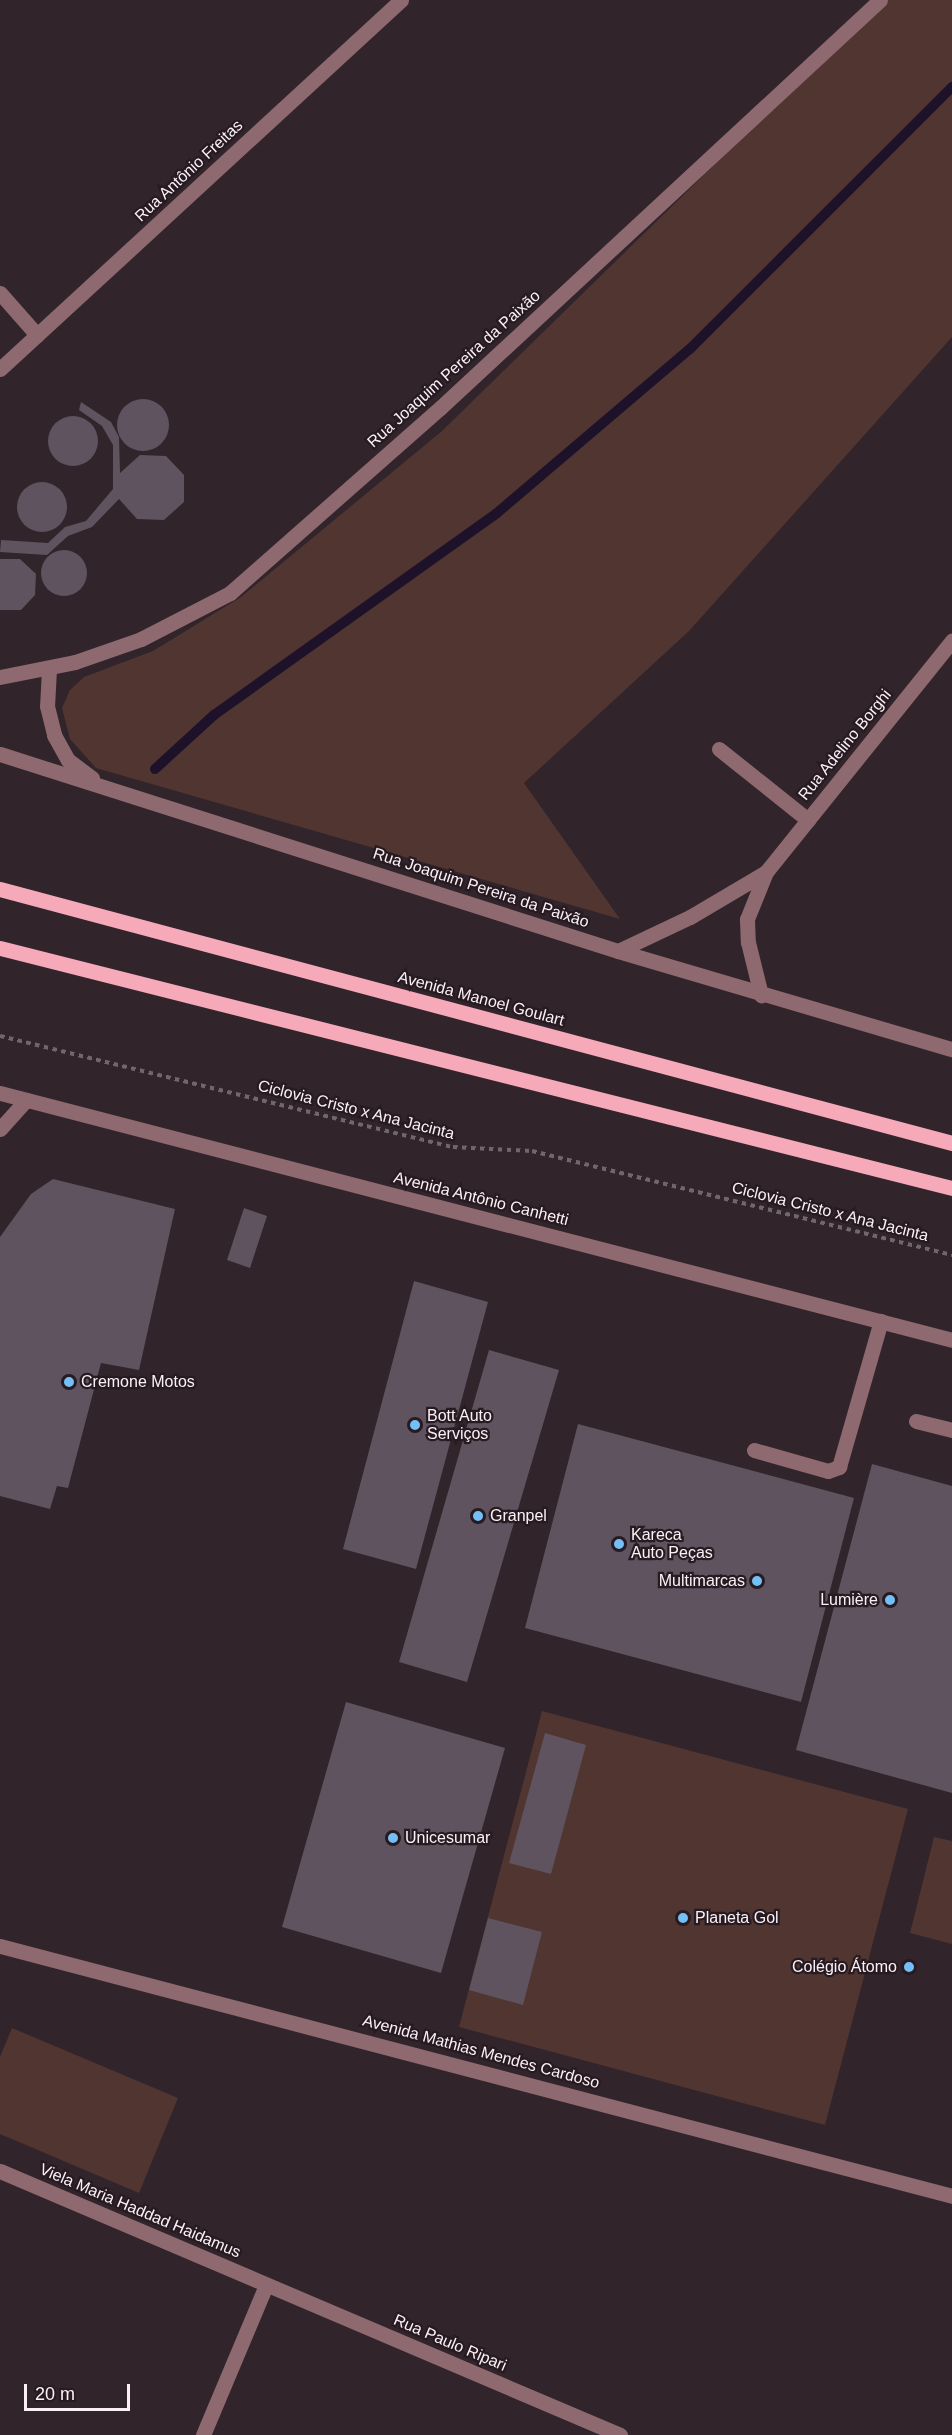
<!DOCTYPE html>
<meta charset="utf-8">
<style>
body{margin:0}
#map{position:relative;width:952px;height:2435px;overflow:hidden;background:#31242b;font-family:Arial,sans-serif}
div>[style]{position:absolute}
.green>*{inset:0;background:#513531}
.stream>*{height:10px;margin:-5px;padding:0 5px;transform-origin:5px;border-radius:5px;background:#1d122a}
.building>*{inset:0;background:#5e535f}
.round{border-radius:50%}
.path>*{height:4px;margin-top:-2px;transform-origin:0;background:repeating-linear-gradient(90deg,#71666c 0 4.5px,transparent 0 9px)}
.minor>*{height:15px;margin:-7.5px;padding:0 7.5px;transform-origin:7.5px;border-radius:7.5px;background:#8f6970}
.major>*{height:15px;margin:-7.5px;padding:0 7.5px;transform-origin:7.5px;border-radius:7.5px;background:#f6a9b8}
.dots>*{width:16px;height:16px;translate:-50% -50%;box-sizing:border-box;border:3px solid #271a21;border-radius:50%}
span{translate:-50% -50%;white-space:nowrap;text-align:center;line-height:1.15;-webkit-text-stroke:4.5px #271a21;paint-order:stroke}
.street-label{font-size:16px;color:#faf1f6}
.poi-label{font-size:16px;color:#faf1f6}
.left{translate:0 -50%;text-align:left}
.right{translate:-100% -50%;text-align:right}
.scale{position:absolute;left:24px;top:2384px;width:106px;height:27px;box-sizing:border-box;border:3px solid #faf1f6;border-top:0;padding-left:8px;font-size:18px;line-height:21px;white-space:nowrap;color:#faf1f6;-webkit-text-stroke:4px #271a21;paint-order:stroke}
</style>
<div id="map">
<div class="green">
<div style="clip-path:polygon(883px 0,952px 0,952px 337px,689px 631px,524px 783px,620px 919px,96px 768px,70px 739px,62px 708px,70px 690px,84px 677px,153px 651px,241px 597px,442px 431px)"></div>
<div style="clip-path:polygon(542px 1711px,908px 1809px,825px 2125px,459px 2027px)"></div>
<div style="clip-path:polygon(934px 1837px,952px 1841px,952px 1944px,910px 1933px)"></div>
<div style="clip-path:polygon(12px 2028px,178px 2098px,139px 2193px,0 2134px,0 2057px)"></div>
</div>
<div class="stream">
<div style="left:155px;top:769px;width:80px;rotate:-42.5deg"></div>
<div style="left:214px;top:715px;width:348px;rotate:-35.5deg"></div>
<div style="left:497px;top:513px;width:253px;rotate:-40.4deg"></div>
<div style="left:690px;top:349px;width:371px;rotate:-45deg"></div>
</div>
<div class="building">
<div class="round" style="left:117px;top:399px;width:52px;height:52px"></div>
<div style="clip-path:polygon(81px 402px,111px 422px,119px 437px,120px 473px,140px 455px,166px 456px,184px 475px,184px 502px,164px 520px,137px 519px,119px 499px,92px 527px,68px 536px,47px 555px,0 552px,1px 540px,48px 543px,65px 527px,86px 521px,113px 489px,113px 445px,102px 426px,79px 410px)"></div>
<div class="round" style="left:48px;top:416px;width:50px;height:50px"></div>
<div class="round" style="left:17px;top:482px;width:50px;height:50px"></div>
<div class="round" style="left:41px;top:550px;width:46px;height:46px"></div>
<div style="clip-path:polygon(0 559px,20px 559px,36px 574px,35px 595px,21px 610px,0 610px)"></div>
<div style="clip-path:polygon(53px 1179px,175px 1209px,139px 1370px,101px 1363px,68px 1488px,57px 1486px,50px 1509px,0 1496px,0 1237px,31px 1194px)"></div>
<div style="clip-path:polygon(244px 1208px,267px 1216px,250px 1268px,227px 1260px)"></div>
<div style="clip-path:polygon(414px 1281px,488px 1302px,416px 1569px,343px 1549px)"></div>
<div style="clip-path:polygon(489px 1350px,559px 1370px,467px 1682px,399px 1662px)"></div>
<div style="clip-path:polygon(578px 1424px,854px 1498px,801px 1702px,525px 1628px)"></div>
<div style="clip-path:polygon(872px 1464px,952px 1486px,952px 1793px,796px 1750px)"></div>
<div style="clip-path:polygon(346px 1702px,505px 1748px,441px 1973px,282px 1927px)"></div>
<div style="clip-path:polygon(545px 1733px,586px 1745px,551px 1874px,509px 1863px)"></div>
<div style="clip-path:polygon(488px 1918px,542px 1932px,523px 2005px,469px 1990px)"></div>
</div>
<div class="path">
<div style="left:0;top:1036px;width:466px;rotate:13.8deg"></div>
<div style="left:453px;top:1147px;width:79px;rotate:2.9deg"></div>
<div style="left:532px;top:1151px;width:433px;rotate:13.9deg"></div>
</div>
<div class="minor">
<div style="left:0;top:293px;width:56px;rotate:48.6deg"></div>
<div style="left:0;top:369px;width:545px;rotate:-42.62deg"></div>
<div style="left:49px;top:669px;width:37px;rotate:93deg"></div>
<div style="left:47px;top:706px;width:30px;rotate:76deg"></div>
<div style="left:54px;top:735px;width:29px;rotate:61deg"></div>
<div style="left:68px;top:760px;width:30px;rotate:37deg"></div>
<div style="left:0;top:677px;width:76px;rotate:-11.3deg"></div>
<div style="left:75px;top:662px;width:70px;rotate:-19.2deg"></div>
<div style="left:141px;top:639px;width:100px;rotate:-27.3deg"></div>
<div style="left:230px;top:593px;width:280px;rotate:-41.4deg"></div>
<div style="left:440px;top:408px;width:600px;rotate:-42.84deg"></div>
<div style="left:719px;top:749px;width:114px;rotate:38.6deg"></div>
<div style="left:0;top:754px;width:649px;rotate:17.68deg"></div>
<div style="left:618px;top:951px;width:348px;rotate:16.4deg"></div>
<div style="left:766px;top:872px;width:297px;rotate:-51.2deg"></div>
<div style="left:618px;top:951px;width:80px;rotate:-25.3deg"></div>
<div style="left:690px;top:917px;width:88px;rotate:-30.6deg"></div>
<div style="left:766px;top:872px;width:51px;rotate:112deg"></div>
<div style="left:747px;top:919px;width:23px;rotate:88deg"></div>
<div style="left:748px;top:942px;width:55px;rotate:76.2deg"></div>
<div style="left:0;top:1093px;width:984px;rotate:14.54deg"></div>
<div style="left:0;top:1129px;width:39px;rotate:-48deg"></div>
<div style="left:916px;top:1421px;width:37px;rotate:14deg"></div>
<div style="left:754px;top:1450px;width:77px;rotate:15.8deg"></div>
<div style="left:828px;top:1471px;width:12px;rotate:-20deg"></div>
<div style="left:839px;top:1467px;width:152px;rotate:-74deg"></div>
<div style="left:0;top:1946px;width:984px;rotate:14.71deg"></div>
<div style="left:0;top:2171px;width:674px;rotate:23.06deg"></div>
<div style="left:203px;top:2435px;width:163px;rotate:-67.2deg"></div>
</div>
<div class="major">
<div style="left:0;top:889px;width:985px;rotate:14.94deg"></div>
<div style="left:0;top:948px;width:982px;rotate:14.15deg"></div>
</div>
<div class="dots">
<div style="left:69px;top:1382px;background:#74c0f6"></div>
<div style="left:415px;top:1425px;background:#74c0f6"></div>
<div style="left:478px;top:1516px;background:#74c0f6"></div>
<div style="left:619px;top:1544px;background:#74c0f6"></div>
<div style="left:757px;top:1581px;background:#74c0f6"></div>
<div style="left:890px;top:1600px;background:#74c0f6"></div>
<div style="left:393px;top:1838px;background:#74c0f6"></div>
<div style="left:683px;top:1918px;background:#74c0f6"></div>
<div style="left:909px;top:1967px;background:#74c0f6"></div>
</div>
<div class="street-label">
<span style="left:189px;top:171px;rotate:-43deg">Rua Antônio Freitas</span>
<span style="left:454px;top:369px;rotate:-42deg">Rua Joaquim Pereira da Paixão</span>
<span style="left:845px;top:745px;rotate:-51deg">Rua Adelino Borghi</span>
<span style="left:481px;top:888px;rotate:18deg">Rua Joaquim Pereira da Paixão</span>
<span style="left:481px;top:999px;rotate:15deg">Avenida Manoel Goulart</span>
<span style="left:356px;top:1110px;rotate:14deg">Ciclovia Cristo x Ana Jacinta</span>
<span style="left:481px;top:1199px;rotate:14deg">Avenida Antônio Canhetti</span>
<span style="left:830px;top:1212px;rotate:14deg">Ciclovia Cristo x Ana Jacinta</span>
<span style="left:481px;top:2052px;rotate:15deg">Avenida Mathias Mendes Cardoso</span>
<span style="left:140px;top:2211px;rotate:23deg">Viela Maria Haddad Haidamus</span>
<span style="left:450px;top:2343px;rotate:23deg">Rua Paulo Ripari</span>
</div>
<div class="poi-label">
<span class="left" style="left:81px;top:1382px">Cremone Motos</span>
<span class="left" style="left:427px;top:1425px">Bott Auto<br>Serviços</span>
<span class="left" style="left:490px;top:1516px">Granpel</span>
<span class="left" style="left:631px;top:1544px">Kareca<br>Auto Peças</span>
<span class="right" style="left:745px;top:1581px">Multimarcas</span>
<span class="right" style="left:878px;top:1600px">Lumière</span>
<span class="left" style="left:405px;top:1838px">Unicesumar</span>
<span class="left" style="left:695px;top:1918px">Planeta Gol</span>
<span class="right" style="left:897px;top:1967px">Colégio Átomo</span>
</div>
<div class="scale">20 m</div>
</div>
